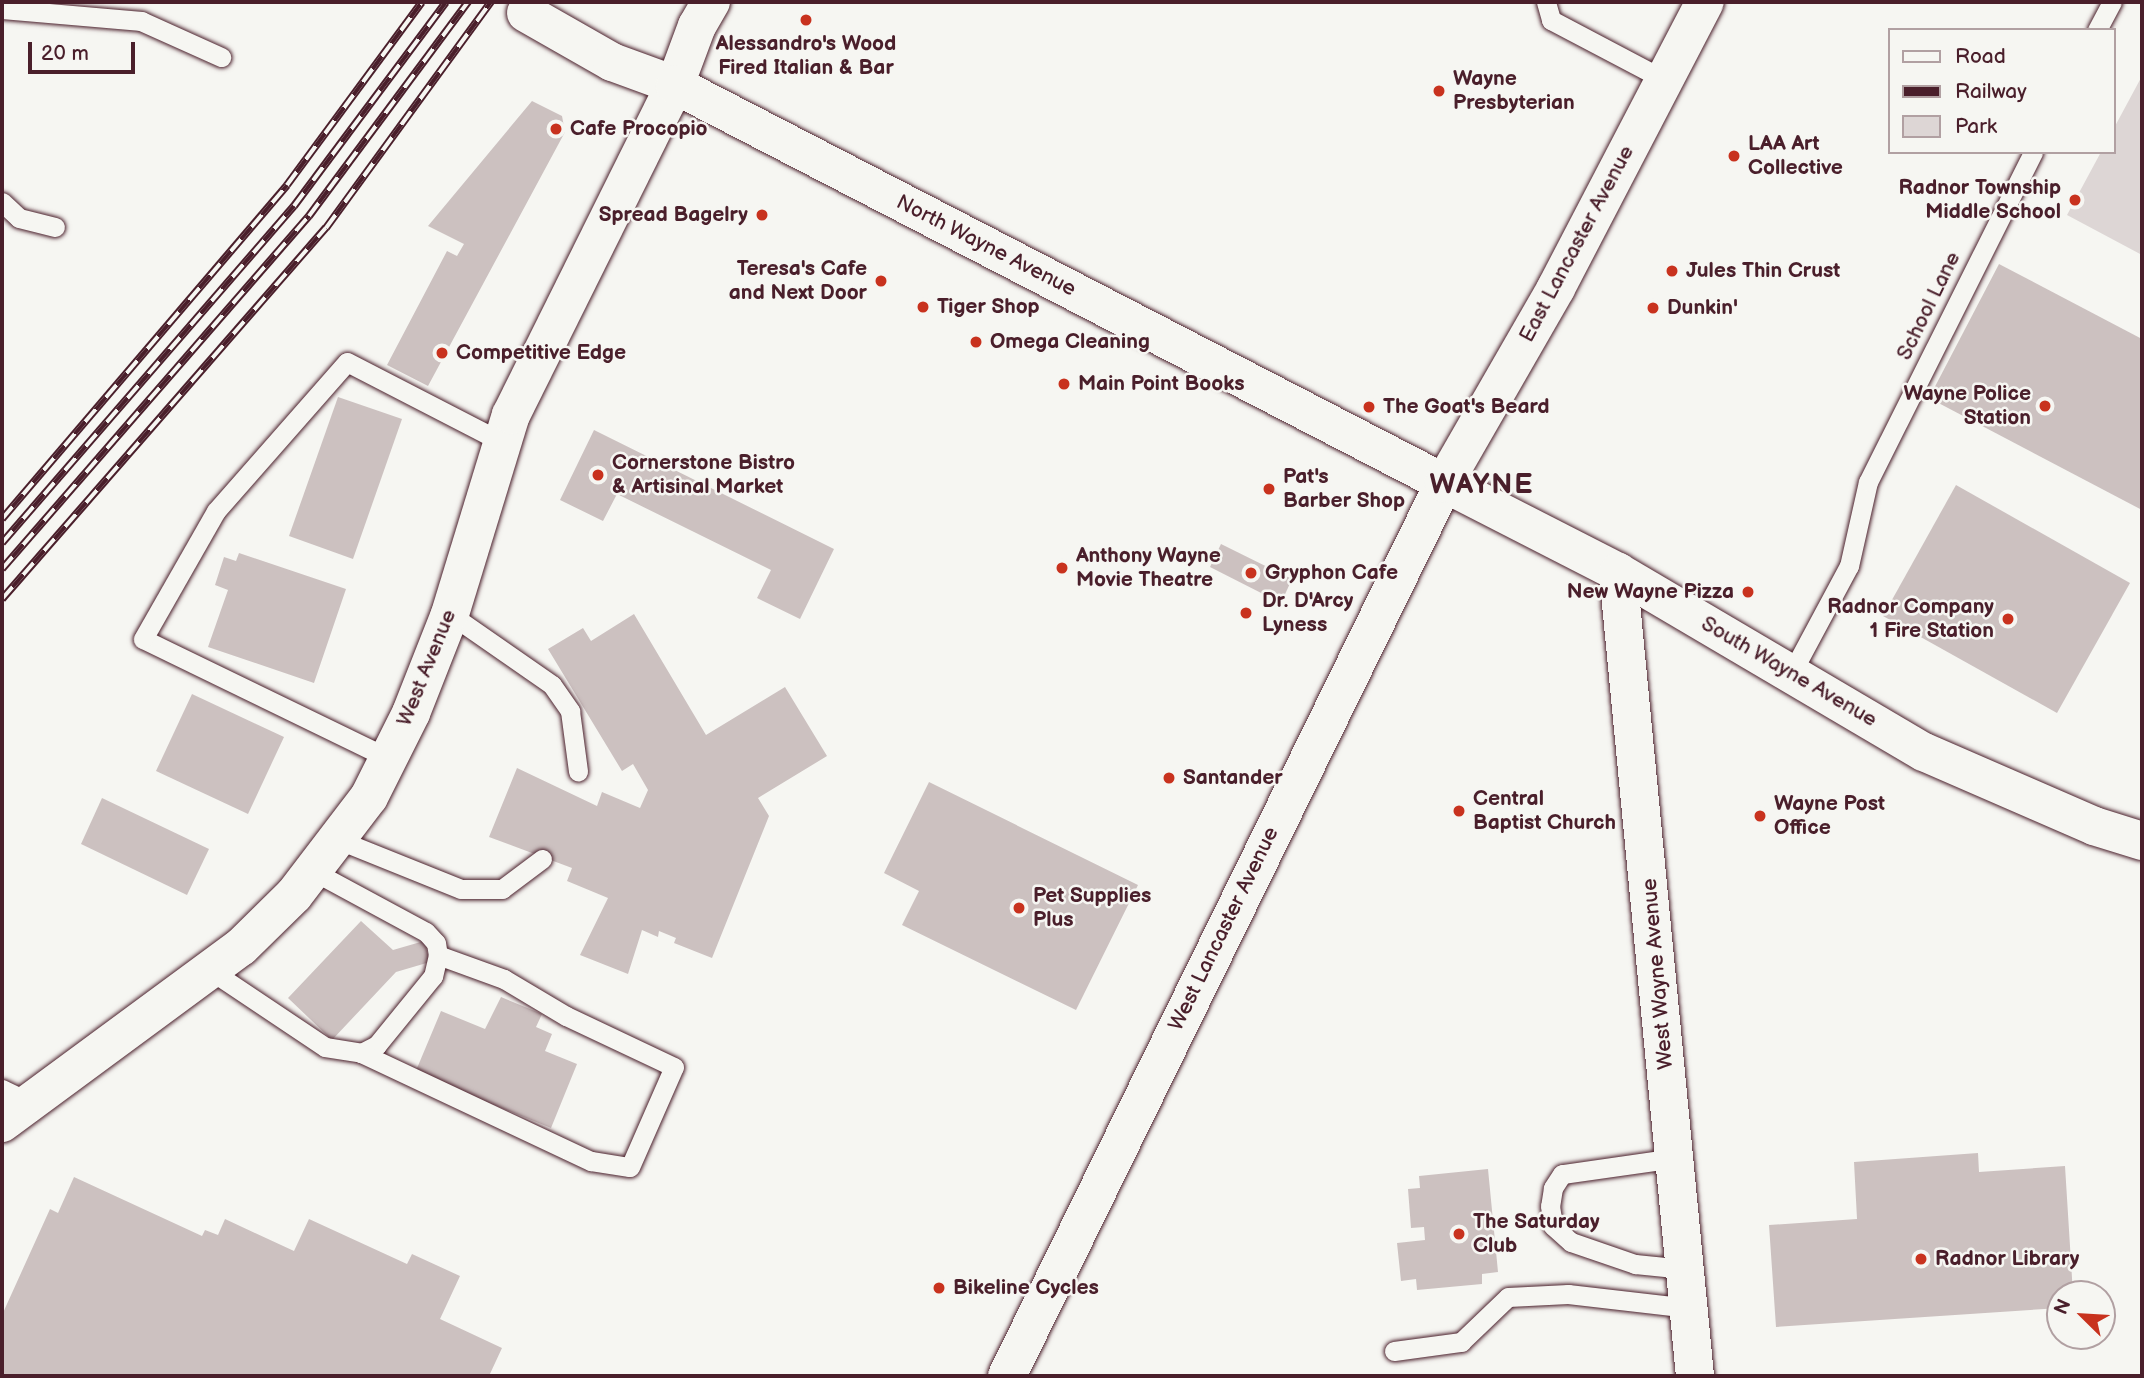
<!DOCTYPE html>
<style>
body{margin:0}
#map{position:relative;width:2144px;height:1378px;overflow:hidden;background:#f6f6f2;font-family:"Balsamiq Sans",sans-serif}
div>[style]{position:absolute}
.green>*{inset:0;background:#ddd6d5}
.building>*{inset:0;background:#ccc1c0}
.roads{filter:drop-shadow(0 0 2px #4a1f2b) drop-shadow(0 0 2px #4a1f2b)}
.service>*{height:19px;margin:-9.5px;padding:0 9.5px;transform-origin:9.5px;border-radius:9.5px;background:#f6f6f2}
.minor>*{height:38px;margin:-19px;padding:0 19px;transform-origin:19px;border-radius:19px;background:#f6f6f2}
.tertiary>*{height:38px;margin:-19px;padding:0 19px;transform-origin:19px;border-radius:19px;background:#f6f6f2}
.secondary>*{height:38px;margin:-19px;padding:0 19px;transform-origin:19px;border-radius:19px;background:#f6f6f2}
.trunk>*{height:38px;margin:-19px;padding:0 19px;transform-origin:19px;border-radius:19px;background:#f6f6f2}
.rail>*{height:8px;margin-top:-4px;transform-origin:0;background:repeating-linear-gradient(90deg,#f6f6f2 0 16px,#4a1f2b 0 32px);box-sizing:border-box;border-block:2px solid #4a1f2b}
.dots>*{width:19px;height:19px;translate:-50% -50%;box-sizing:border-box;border:4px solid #f6f6f2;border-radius:50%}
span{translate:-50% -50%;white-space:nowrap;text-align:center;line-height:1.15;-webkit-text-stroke:5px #f6f6f2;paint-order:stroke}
.poi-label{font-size:21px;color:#4a1f2b;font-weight:700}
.left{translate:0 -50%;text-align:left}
.right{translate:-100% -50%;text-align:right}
.street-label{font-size:21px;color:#4a1f2b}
.district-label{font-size:28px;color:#4a1f2b;font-weight:700;letter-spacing:2px}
.frame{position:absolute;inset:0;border:4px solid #4a1f2b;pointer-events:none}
.legend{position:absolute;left:1888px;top:28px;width:228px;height:126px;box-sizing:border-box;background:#f6f6f2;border:2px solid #b1a0a2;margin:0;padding:9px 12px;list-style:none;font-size:21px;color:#4a1f2b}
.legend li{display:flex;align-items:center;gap:14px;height:35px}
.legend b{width:35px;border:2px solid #b1a0a2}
.north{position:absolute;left:2046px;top:1280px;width:70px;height:70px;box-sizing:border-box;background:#f6f6f2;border:2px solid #b1a0a2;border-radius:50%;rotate:294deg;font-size:19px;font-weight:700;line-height:28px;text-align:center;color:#4a1f2b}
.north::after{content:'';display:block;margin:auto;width:24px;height:32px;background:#c8321e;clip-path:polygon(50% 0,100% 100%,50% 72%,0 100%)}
.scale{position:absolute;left:28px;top:42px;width:107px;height:32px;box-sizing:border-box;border:4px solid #4a1f2b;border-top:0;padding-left:9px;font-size:21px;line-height:24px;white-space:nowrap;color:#4a1f2b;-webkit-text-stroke:5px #f6f6f2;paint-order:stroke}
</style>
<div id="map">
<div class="green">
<div style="clip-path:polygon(2142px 76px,2142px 255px,2067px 215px,2101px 152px,2114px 152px,2114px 128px)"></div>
</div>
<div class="building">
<div style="clip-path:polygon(532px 101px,562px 116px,565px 132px,428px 386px,387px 365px,447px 251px,457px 256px,464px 244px,428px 226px)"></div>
<div style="clip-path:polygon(1999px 264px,2142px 339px,2142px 510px,1929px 398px)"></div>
<div style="clip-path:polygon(338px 397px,402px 419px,353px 559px,289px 536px)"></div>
<div style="clip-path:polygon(594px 430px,834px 549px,800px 619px,757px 598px,771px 570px,617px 494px,603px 521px,560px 500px)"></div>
<div style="clip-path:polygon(1956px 485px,2130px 583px,2057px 713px,1883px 616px)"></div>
<div style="clip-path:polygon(1221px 544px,1292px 579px,1281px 603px,1210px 567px)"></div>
<div style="clip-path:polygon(239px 553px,346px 589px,314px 683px,208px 647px,228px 590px,215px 585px,224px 557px,236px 561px)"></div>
<div style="clip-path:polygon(634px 614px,706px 735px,785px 687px,827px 756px,758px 798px,769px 816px,712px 958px,674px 943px,676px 938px,659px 931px,658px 937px,642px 930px,628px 974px,580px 955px,608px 898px,567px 881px,572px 868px,489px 837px,517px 768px,597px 806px,602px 792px,640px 808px,648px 790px,633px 764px,622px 771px,548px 649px,583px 628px,591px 641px)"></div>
<div style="clip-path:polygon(192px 694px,284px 737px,248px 814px,156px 771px)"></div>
<div style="clip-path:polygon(929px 782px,1138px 885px,1076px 1010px,902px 925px,919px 891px,884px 873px)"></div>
<div style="clip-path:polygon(102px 798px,209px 849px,187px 895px,81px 844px)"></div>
<div style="clip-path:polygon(361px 921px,393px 950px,424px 941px,430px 962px,396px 972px,332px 1040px,288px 998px)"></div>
<div style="clip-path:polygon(501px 997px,542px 1014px,536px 1027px,552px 1034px,545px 1051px,577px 1064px,551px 1128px,415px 1073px,441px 1011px,485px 1029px)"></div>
<div style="clip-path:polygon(1978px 1153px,1979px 1172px,2065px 1166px,2073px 1294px,2060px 1294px,2060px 1308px,1776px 1327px,1769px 1225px,1857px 1219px,1854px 1162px)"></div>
<div style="clip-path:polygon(1488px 1169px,1498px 1272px,1482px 1274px,1482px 1284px,1417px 1290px,1416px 1279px,1401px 1281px,1397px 1243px,1425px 1240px,1424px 1227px,1411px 1228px,1408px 1189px,1420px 1188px,1419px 1176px)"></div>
<div style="clip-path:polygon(74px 1177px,202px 1236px,205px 1230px,218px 1235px,225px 1219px,294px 1251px,309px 1219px,407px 1264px,412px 1254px,460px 1276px,440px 1319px,502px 1348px,489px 1376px,2px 1376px,2px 1315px,50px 1209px,58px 1213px)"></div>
</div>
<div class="roads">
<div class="service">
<div style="left:1546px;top:2px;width:19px;rotate:74deg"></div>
<div style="left:1551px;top:20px;width:129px;rotate:27.8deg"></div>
<div style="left:2px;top:9px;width:140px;rotate:4.9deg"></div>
<div style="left:141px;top:21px;width:88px;rotate:24.2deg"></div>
<div style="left:2097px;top:30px;width:32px;rotate:-62deg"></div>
<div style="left:2px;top:202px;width:23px;rotate:43deg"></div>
<div style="left:19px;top:218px;width:37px;rotate:14deg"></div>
<div style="left:450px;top:614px;width:124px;rotate:34.8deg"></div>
<div style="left:552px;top:685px;width:32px;rotate:55deg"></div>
<div style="left:570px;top:711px;width:61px;rotate:82.4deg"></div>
<div style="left:1791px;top:674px;width:123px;rotate:-61.8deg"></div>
<div style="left:1849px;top:566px;width:86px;rotate:-77.3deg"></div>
<div style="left:1868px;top:482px;width:369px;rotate:-63.4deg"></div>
<div style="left:388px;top:758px;width:272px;rotate:-154.1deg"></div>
<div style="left:143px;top:639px;width:147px;rotate:-60.3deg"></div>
<div style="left:216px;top:511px;width:198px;rotate:-48.7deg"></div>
<div style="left:347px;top:362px;width:174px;rotate:27.3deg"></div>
<div style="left:339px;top:840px;width:131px;rotate:21.9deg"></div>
<div style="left:461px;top:889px;width:41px"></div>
<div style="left:502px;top:889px;width:50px;rotate:-36.9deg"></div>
<div style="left:313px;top:871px;width:128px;rotate:28.4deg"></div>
<div style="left:426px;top:932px;width:15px;rotate:48deg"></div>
<div style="left:436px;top:943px;width:12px;rotate:81deg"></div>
<div style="left:438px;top:955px;width:22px;rotate:103deg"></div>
<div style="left:433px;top:976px;width:89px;rotate:129.1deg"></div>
<div style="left:377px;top:1045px;width:18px;rotate:153deg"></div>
<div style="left:210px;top:970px;width:138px;rotate:33.8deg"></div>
<div style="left:325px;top:1047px;width:36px;rotate:9deg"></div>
<div style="left:361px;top:1053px;width:254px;rotate:25.2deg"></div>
<div style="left:591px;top:1161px;width:39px;rotate:9deg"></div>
<div style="left:630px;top:1167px;width:109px;rotate:-66.3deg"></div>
<div style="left:674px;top:1067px;width:119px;rotate:-154.7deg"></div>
<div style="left:566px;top:1016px;width:72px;rotate:-149.2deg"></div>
<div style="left:504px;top:979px;width:70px;rotate:-160deg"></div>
<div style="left:2px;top:1089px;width:30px;rotate:26deg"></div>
<div style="left:1675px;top:1158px;width:114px;rotate:171.9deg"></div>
<div style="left:1562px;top:1174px;width:17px;rotate:123deg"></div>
<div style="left:1553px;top:1188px;width:18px;rotate:99deg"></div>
<div style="left:1550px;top:1206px;width:20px;rotate:81deg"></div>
<div style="left:1553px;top:1226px;width:24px;rotate:42deg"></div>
<div style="left:1571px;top:1242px;width:68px;rotate:19deg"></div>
<div style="left:1635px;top:1264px;width:50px;rotate:5.7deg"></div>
<div style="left:1394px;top:1351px;width:68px;rotate:-7.7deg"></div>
<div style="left:1461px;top:1342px;width:65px;rotate:-43.8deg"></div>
<div style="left:1508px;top:1297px;width:60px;rotate:-2.9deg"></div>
<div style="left:1568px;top:1294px;width:122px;rotate:6.6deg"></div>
</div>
<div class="minor">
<div style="left:1618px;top:572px;width:808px;rotate:84.53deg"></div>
<div style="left:2px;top:1123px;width:297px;rotate:-36.4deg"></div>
<div style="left:241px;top:947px;width:74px;rotate:-44.5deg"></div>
<div style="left:294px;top:895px;width:123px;rotate:-52.6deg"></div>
<div style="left:369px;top:797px;width:94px;rotate:-63.4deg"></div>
<div style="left:411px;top:713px;width:106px;rotate:-68.5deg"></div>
<div style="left:450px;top:614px;width:208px;rotate:-73deg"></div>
<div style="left:511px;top:415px;width:369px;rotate:-63.6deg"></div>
<div style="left:675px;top:85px;width:63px;rotate:-69.6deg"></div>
<div style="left:697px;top:26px;width:28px;rotate:-60deg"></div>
</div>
<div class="tertiary">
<div style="left:526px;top:13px;width:99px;rotate:29.7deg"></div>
<div style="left:612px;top:62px;width:67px;rotate:20.1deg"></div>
<div style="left:675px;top:85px;width:866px;rotate:27.36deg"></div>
</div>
<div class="secondary">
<div style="left:1444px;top:483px;width:195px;rotate:27.1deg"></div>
<div style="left:1618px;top:572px;width:355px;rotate:30.5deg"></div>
<div style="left:1924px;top:752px;width:185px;rotate:23.5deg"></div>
<div style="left:2094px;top:826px;width:50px;rotate:17.4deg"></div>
</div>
<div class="trunk">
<div style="left:1007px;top:1376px;width:994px;rotate:-63.92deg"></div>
<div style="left:1444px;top:483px;width:225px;rotate:-60.1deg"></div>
<div style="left:1556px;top:288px;width:322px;rotate:-62.5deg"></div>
</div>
</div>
<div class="rail">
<div style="left:2px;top:519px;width:439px;rotate:-49.5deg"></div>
<div style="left:287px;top:185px;width:227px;rotate:-53.6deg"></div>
<div style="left:2px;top:543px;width:446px;rotate:-49.1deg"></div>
<div style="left:294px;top:206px;width:254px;rotate:-53.3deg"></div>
<div style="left:2px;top:569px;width:468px;rotate:-49deg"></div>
<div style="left:309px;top:216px;width:267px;rotate:-53.4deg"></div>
<div style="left:2px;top:599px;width:493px;rotate:-48.9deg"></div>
<div style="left:326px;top:228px;width:280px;rotate:-53.9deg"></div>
</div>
<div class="dots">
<div style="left:806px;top:20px;background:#c8321e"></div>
<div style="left:1439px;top:91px;background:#c8321e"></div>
<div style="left:556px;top:129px;background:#c8321e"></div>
<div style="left:1734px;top:156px;background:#c8321e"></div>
<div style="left:2075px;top:200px;background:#c8321e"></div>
<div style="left:762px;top:215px;background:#c8321e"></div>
<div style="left:1672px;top:271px;background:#c8321e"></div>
<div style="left:881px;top:281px;background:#c8321e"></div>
<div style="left:923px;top:307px;background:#c8321e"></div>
<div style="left:1653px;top:308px;background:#c8321e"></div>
<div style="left:976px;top:342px;background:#c8321e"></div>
<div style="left:442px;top:353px;background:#c8321e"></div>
<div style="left:1064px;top:384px;background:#c8321e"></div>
<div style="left:2045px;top:406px;background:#c8321e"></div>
<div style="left:1369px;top:407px;background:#c8321e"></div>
<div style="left:598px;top:475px;background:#c8321e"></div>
<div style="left:1269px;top:489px;background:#c8321e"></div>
<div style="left:1062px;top:568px;background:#c8321e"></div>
<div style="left:1251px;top:573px;background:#c8321e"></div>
<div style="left:1748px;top:592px;background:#c8321e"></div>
<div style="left:1246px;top:613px;background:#c8321e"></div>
<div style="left:2008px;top:619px;background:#c8321e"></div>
<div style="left:1169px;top:778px;background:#c8321e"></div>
<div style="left:1459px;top:811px;background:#c8321e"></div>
<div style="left:1760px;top:816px;background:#c8321e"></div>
<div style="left:1019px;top:908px;background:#c8321e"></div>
<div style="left:1459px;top:1234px;background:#c8321e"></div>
<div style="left:1921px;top:1259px;background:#c8321e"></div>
<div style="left:939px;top:1288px;background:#c8321e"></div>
</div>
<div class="poi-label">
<span style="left:806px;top:56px">Alessandro's Wood<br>Fired Italian &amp; Bar</span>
<span class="left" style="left:1453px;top:91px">Wayne<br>Presbyterian</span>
<span class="left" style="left:570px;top:129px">Cafe Procopio</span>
<span class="left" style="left:1748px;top:156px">LAA Art<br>Collective</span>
<span class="right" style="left:2061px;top:200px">Radnor Township<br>Middle School</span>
<span class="right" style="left:748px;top:215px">Spread Bagelry</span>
<span class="right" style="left:867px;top:281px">Teresa's Cafe<br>and Next Door</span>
<span class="left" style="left:1686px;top:271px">Jules Thin Crust</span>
<span class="left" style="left:937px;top:307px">Tiger Shop</span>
<span class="left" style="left:1667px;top:308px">Dunkin'</span>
<span class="left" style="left:990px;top:342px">Omega Cleaning</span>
<span class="left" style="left:456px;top:353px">Competitive Edge</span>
<span class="left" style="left:1078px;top:384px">Main Point Books</span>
<span class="right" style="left:2031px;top:406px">Wayne Police<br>Station</span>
<span class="left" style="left:1383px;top:407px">The Goat's Beard</span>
<span class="left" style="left:612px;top:475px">Cornerstone Bistro<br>&amp; Artisinal Market</span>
<span class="left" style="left:1283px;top:489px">Pat's<br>Barber Shop</span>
<span class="left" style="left:1076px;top:568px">Anthony Wayne<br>Movie Theatre</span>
<span class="left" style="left:1265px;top:573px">Gryphon Cafe</span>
<span class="right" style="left:1734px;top:592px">New Wayne Pizza</span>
<span class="left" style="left:1262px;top:613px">Dr. D'Arcy<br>Lyness</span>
<span class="right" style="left:1994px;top:619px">Radnor Company<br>1 Fire Station</span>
<span class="left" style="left:1183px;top:778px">Santander</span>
<span class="left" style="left:1473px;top:811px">Central<br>Baptist Church</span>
<span class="left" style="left:1774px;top:816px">Wayne Post<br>Office</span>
<span class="left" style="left:1033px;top:908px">Pet Supplies<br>Plus</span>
<span class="left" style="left:1473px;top:1234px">The Saturday<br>Club</span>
<span class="left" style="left:1935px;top:1259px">Radnor Library</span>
<span class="left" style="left:953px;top:1288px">Bikeline Cycles</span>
</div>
<div class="street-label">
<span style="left:1577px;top:244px;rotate:-62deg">East Lancaster Avenue</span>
<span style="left:986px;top:246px;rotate:27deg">North Wayne Avenue</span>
<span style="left:1929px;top:306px;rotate:-64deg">School Lane</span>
<span style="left:427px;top:668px;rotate:-68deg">West Avenue</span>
<span style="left:1789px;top:672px;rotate:30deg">South Wayne Avenue</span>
<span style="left:1224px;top:929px;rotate:-64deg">West Lancaster Avenue</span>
<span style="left:1658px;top:974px;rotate:-95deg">West Wayne Avenue</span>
</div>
<div class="district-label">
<span style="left:1482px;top:485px">WAYNE</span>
</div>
<div class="frame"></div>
<ul class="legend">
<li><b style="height:9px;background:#f6f6f2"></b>Road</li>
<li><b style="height:9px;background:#4a1f2b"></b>Railway</li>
<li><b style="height:19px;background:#ddd6d5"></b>Park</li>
</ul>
<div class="north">N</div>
<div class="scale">20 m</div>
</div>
